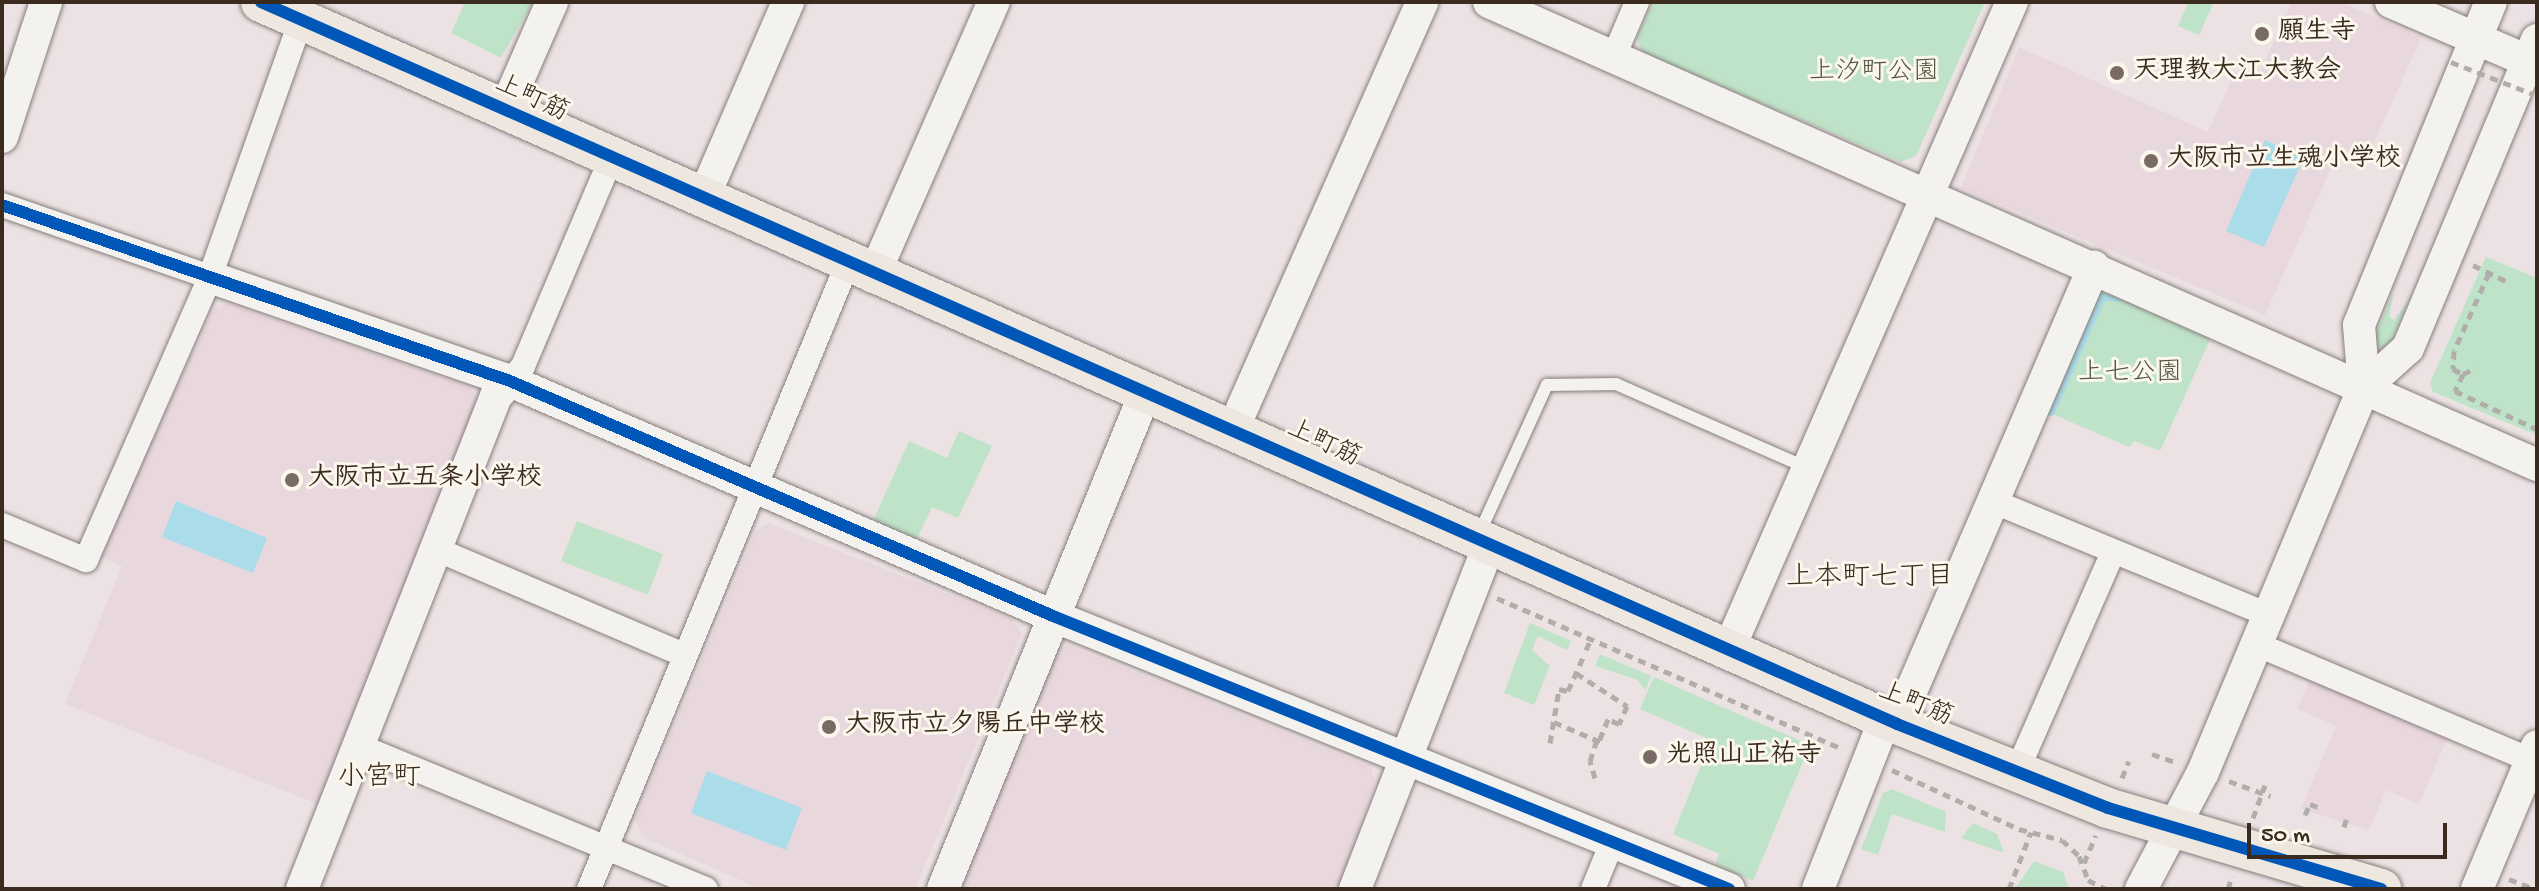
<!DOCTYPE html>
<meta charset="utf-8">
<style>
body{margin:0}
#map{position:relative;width:2539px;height:891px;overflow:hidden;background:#ece2e4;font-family:"Gochi Hand","Klee One",sans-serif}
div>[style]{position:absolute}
.built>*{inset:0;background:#e9d7de}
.green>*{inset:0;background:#bfe3c8}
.water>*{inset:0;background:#aadcea}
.stream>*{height:8px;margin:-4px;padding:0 4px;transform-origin:4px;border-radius:4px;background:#aadcea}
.path>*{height:5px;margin-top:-2.5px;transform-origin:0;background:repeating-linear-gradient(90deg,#b1adaa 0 8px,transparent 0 14px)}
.roads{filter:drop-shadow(0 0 2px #867e7c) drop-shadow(0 0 2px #867e7c)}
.service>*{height:12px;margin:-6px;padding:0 6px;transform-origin:6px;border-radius:6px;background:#f4f2ef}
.minor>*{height:24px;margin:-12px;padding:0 12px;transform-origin:12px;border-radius:12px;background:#f4f2ef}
.tertiary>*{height:32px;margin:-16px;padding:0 16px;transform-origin:16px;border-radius:16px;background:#f4f2ef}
.primary>*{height:40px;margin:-20px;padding:0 20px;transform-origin:20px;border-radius:20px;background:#eee7e0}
.path-bridge>*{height:5px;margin-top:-2.5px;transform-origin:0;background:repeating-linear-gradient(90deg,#b1adaa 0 8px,transparent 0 14px)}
.cycleway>*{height:12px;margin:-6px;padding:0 6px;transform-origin:6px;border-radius:6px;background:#0057b8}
.dots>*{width:22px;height:22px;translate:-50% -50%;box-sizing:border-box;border:4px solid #fbf7ec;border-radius:50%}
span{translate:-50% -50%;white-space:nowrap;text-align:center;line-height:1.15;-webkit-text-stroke:6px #fbf7ec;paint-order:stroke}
.poi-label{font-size:26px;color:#3b2a1e;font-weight:700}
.left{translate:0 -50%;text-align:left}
.park-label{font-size:26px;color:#535843}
.street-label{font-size:26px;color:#3b2a1e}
.neighbourhood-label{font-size:28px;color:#3b2a1e}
.frame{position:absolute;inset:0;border:4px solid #3b2a1e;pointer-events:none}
.scale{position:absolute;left:2247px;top:823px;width:200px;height:36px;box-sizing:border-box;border:4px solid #3b2a1e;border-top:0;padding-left:10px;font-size:24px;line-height:28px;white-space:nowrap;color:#3b2a1e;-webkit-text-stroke:6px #fbf7ec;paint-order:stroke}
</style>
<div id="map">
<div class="built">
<div style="clip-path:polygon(2292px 2px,2341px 2px,2421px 38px,2363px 167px,2337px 155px,2265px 315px,1961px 188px,2019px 47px,2208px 132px,2235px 72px,2256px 81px)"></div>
<div style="clip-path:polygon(227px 303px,470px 387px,480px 403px,320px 805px,65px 704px,122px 566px,99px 556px,213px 310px)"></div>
<div style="clip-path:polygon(768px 523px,1012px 619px,1022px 634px,915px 889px,761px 889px,642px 837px,635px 819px,756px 530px)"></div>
<div style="clip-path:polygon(1068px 645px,1371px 767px,1375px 782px,1339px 889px,956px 889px,1052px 651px)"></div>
<div style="clip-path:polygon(2310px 679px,2448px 737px,2419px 804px,2386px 790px,2369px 830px,2301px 809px,2336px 726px,2297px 709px)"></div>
</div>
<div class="green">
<div style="clip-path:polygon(465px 2px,533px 2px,501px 58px,451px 33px)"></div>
<div style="clip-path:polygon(1653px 2px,1985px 2px,1916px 156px,1901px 162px,1642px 53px,1637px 38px)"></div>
<div style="clip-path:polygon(2188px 2px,2214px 2px,2199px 35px,2178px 26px)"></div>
<div style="clip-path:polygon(2486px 257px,2537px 278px,2537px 435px,2433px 392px,2430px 383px)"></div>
<div style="clip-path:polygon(2394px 291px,2389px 317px,2394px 320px,2410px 298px,2388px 350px,2372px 343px)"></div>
<div style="clip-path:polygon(2112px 293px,2211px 337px,2160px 451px,2134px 441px,2129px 447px,2050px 413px,2101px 296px)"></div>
<div style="clip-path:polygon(959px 431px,992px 446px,958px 518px,932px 507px,915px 543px,872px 523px,909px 441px,947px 458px)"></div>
<div style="clip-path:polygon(577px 521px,663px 554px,648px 595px,561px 561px)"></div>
<div style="clip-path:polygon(1530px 623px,1571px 641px,1567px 650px,1538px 636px,1532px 650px,1550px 666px,1534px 705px,1504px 693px)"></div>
<div style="clip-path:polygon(1600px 654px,1651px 676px,1645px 690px,1638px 680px,1595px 666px)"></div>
<div style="clip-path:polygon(1654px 677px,1810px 745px,1753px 881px,1715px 865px,1719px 854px,1673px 834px,1711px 740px,1640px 709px)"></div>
<div style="clip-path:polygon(1892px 789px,1946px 812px,1945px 832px,1892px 814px,1878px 855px,1861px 849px,1883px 793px)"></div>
<div style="clip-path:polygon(1973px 823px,1997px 834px,2004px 853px,1961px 838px)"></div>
<div style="clip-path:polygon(2034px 861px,2063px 872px,2069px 889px,2015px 889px)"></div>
</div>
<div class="water">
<div style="clip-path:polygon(2265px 140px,2304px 157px,2264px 247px,2226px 231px)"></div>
<div style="clip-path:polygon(176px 501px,267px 538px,253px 573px,162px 537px)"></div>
<div style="clip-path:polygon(707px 771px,802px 808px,786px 850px,691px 813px)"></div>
</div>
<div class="stream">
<div style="left:2051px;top:412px;width:126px;rotate:-66.1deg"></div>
<div style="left:2102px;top:297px;width:19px;rotate:3deg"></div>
</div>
<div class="path">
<div style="left:2473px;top:265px;width:37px;rotate:26deg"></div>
<div style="left:2489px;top:273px;width:85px;rotate:114.2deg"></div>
<div style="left:2454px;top:351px;width:18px;rotate:93deg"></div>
<div style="left:2453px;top:369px;width:11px;rotate:27deg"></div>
<div style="left:2463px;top:374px;width:19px;rotate:115deg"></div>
<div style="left:2455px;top:391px;width:90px;rotate:24.9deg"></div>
<div style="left:2463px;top:374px;width:14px;rotate:-25deg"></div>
<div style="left:1497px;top:598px;width:377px;rotate:23.6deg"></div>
<div style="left:1586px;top:650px;width:14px;rotate:-65deg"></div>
<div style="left:1576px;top:673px;width:61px;rotate:32.9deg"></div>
<div style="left:1627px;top:706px;width:20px;rotate:114deg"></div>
<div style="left:1619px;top:724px;width:12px;rotate:-156deg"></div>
<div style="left:1608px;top:719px;width:24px;rotate:112deg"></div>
<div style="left:1554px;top:722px;width:53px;rotate:23.2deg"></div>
<div style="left:1550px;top:743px;width:55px;rotate:-80.5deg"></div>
<div style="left:1559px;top:689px;width:9px;rotate:13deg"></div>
<div style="left:1568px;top:691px;width:37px;rotate:-66deg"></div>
<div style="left:2152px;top:754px;width:28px;rotate:19deg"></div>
<div style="left:1892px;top:770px;width:140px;rotate:24.9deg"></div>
<div style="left:2019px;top:829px;width:44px;rotate:14.3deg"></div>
<div style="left:2062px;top:840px;width:23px;rotate:43deg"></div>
<div style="left:2079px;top:856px;width:26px;rotate:69deg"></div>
<div style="left:2088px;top:880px;width:20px;rotate:27deg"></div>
<div style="left:1595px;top:778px;width:18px;rotate:-106deg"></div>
<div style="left:1590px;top:761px;width:22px;rotate:-72deg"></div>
<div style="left:2122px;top:778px;width:18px;rotate:-68deg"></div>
<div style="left:2229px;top:781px;width:44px;rotate:20.1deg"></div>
<div style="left:2305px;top:815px;width:12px;rotate:-66deg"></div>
<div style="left:2310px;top:804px;width:9px;rotate:21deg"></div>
<div style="left:2253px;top:818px;width:35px;rotate:-70deg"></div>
<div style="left:2344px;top:827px;width:10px;rotate:-73deg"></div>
<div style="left:2084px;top:863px;width:30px;rotate:-67deg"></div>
<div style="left:2509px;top:879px;width:27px;rotate:22deg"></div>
<div style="left:2009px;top:889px;width:61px;rotate:-68.9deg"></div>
<div style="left:2228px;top:889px;width:14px;rotate:-73deg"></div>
</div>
<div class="roads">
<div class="service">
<div style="left:1479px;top:534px;width:164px;rotate:-65.5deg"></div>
<div style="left:1547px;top:385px;width:69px;rotate:-0.8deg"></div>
<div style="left:1616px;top:384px;width:209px;rotate:23.7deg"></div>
</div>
<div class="minor">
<div style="left:1614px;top:56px;width:59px;rotate:-66.9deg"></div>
<div style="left:2px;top:205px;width:220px;rotate:19.1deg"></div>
<div style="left:510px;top:381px;width:20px;rotate:-49deg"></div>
<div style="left:523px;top:366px;width:223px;rotate:-67deg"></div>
<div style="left:1992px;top:501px;width:299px;rotate:22.4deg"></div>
<div style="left:2px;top:525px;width:91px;rotate:22.6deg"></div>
<div style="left:86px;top:560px;width:309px;rotate:-66.3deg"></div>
<div style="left:210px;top:277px;width:273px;rotate:-70.5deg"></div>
<div style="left:438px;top:550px;width:265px;rotate:23.1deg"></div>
<div style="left:2256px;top:644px;width:298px;rotate:22.9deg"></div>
<div style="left:359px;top:746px;width:375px;rotate:22.4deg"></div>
<div style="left:2017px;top:771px;width:239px;rotate:-66.3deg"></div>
<div style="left:589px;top:889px;width:675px;rotate:-67.54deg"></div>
<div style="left:1593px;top:889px;width:50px;rotate:-67.6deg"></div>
</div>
<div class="tertiary">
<div style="left:1489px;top:2px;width:1146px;rotate:23.84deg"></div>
<div style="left:2391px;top:2px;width:159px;rotate:23.3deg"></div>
<div style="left:504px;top:112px;width:120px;rotate:-66.4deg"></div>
<div style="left:2px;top:137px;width:142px;rotate:-71.9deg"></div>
<div style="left:702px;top:201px;width:217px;rotate:-66.6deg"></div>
<div style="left:210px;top:277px;width:318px;rotate:19.1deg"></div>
<div style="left:510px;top:381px;width:592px;rotate:23.4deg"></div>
<div style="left:1053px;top:616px;width:729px;rotate:21.99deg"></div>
<div style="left:873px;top:277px;width:300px;rotate:-66.3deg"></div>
<div style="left:2364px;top:388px;width:63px;rotate:-94.5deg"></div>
<div style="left:2359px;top:325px;width:349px;rotate:-67.8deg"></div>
<div style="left:1233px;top:429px;width:467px;rotate:-66.1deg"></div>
<div style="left:1728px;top:651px;width:708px;rotate:-66.37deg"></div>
<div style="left:1897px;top:724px;width:498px;rotate:-66.7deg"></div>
<div style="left:302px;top:889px;width:530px;rotate:-68.52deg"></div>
<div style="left:496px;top:396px;width:21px;rotate:-47deg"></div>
<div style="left:943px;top:889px;width:538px;rotate:-67.82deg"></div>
<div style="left:1355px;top:889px;width:368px;rotate:-68.7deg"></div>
<div style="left:1818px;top:889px;width:183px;rotate:-68.5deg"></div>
<div style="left:2141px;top:889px;width:132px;rotate:-62.1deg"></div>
<div style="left:2203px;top:772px;width:416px;rotate:-67.3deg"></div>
<div style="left:2364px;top:388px;width:59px;rotate:-42.3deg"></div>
<div style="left:2408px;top:348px;width:334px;rotate:-67.3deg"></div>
<div style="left:2477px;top:889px;width:155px;rotate:-67.2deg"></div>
</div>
<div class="primary">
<div style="left:261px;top:2px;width:1788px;rotate:23.81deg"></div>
<div style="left:1897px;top:724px;width:227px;rotate:21.7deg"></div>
<div style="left:2108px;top:808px;width:285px;rotate:16.5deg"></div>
</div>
</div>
<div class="path-bridge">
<div style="left:2451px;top:62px;width:88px;rotate:21.3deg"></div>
</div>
<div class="cycleway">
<div style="left:261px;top:2px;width:1788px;rotate:23.81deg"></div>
<div style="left:1897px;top:724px;width:227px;rotate:21.7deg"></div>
<div style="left:2108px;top:808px;width:285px;rotate:16.5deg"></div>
<div style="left:2px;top:205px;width:538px;rotate:19.11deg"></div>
<div style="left:510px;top:381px;width:592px;rotate:23.4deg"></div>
<div style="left:1053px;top:616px;width:729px;rotate:21.99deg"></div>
</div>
<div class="dots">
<div style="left:2262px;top:34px;background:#796a63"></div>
<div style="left:2117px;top:73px;background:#796a63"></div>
<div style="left:2151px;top:161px;background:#796a63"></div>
<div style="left:292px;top:480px;background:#796a63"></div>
<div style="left:829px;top:727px;background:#796a63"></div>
<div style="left:1650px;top:757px;background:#796a63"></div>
</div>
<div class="poi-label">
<span class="left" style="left:2278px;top:34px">願生寺</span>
<span class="left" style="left:2133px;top:73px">天理教大江大教会</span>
<span class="left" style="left:2167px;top:161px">大阪市立生魂小学校</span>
<span class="left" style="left:308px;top:480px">大阪市立五条小学校</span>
<span class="left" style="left:845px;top:727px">大阪市立夕陽丘中学校</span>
<span class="left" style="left:1666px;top:757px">光照山正祐寺</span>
</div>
<div class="park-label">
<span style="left:1874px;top:74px">上汐町公園</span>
<span style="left:2130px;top:375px">上七公園</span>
</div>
<div class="street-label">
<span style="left:531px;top:100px;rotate:25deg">上町筋</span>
<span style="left:1323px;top:445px;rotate:25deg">上町筋</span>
<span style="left:1915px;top:706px;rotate:22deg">上町筋</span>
</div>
<div class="neighbourhood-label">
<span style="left:1870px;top:579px">上本町七丁目</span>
<span style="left:379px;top:779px">小宮町</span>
</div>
<div class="frame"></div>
<div class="scale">50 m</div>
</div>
